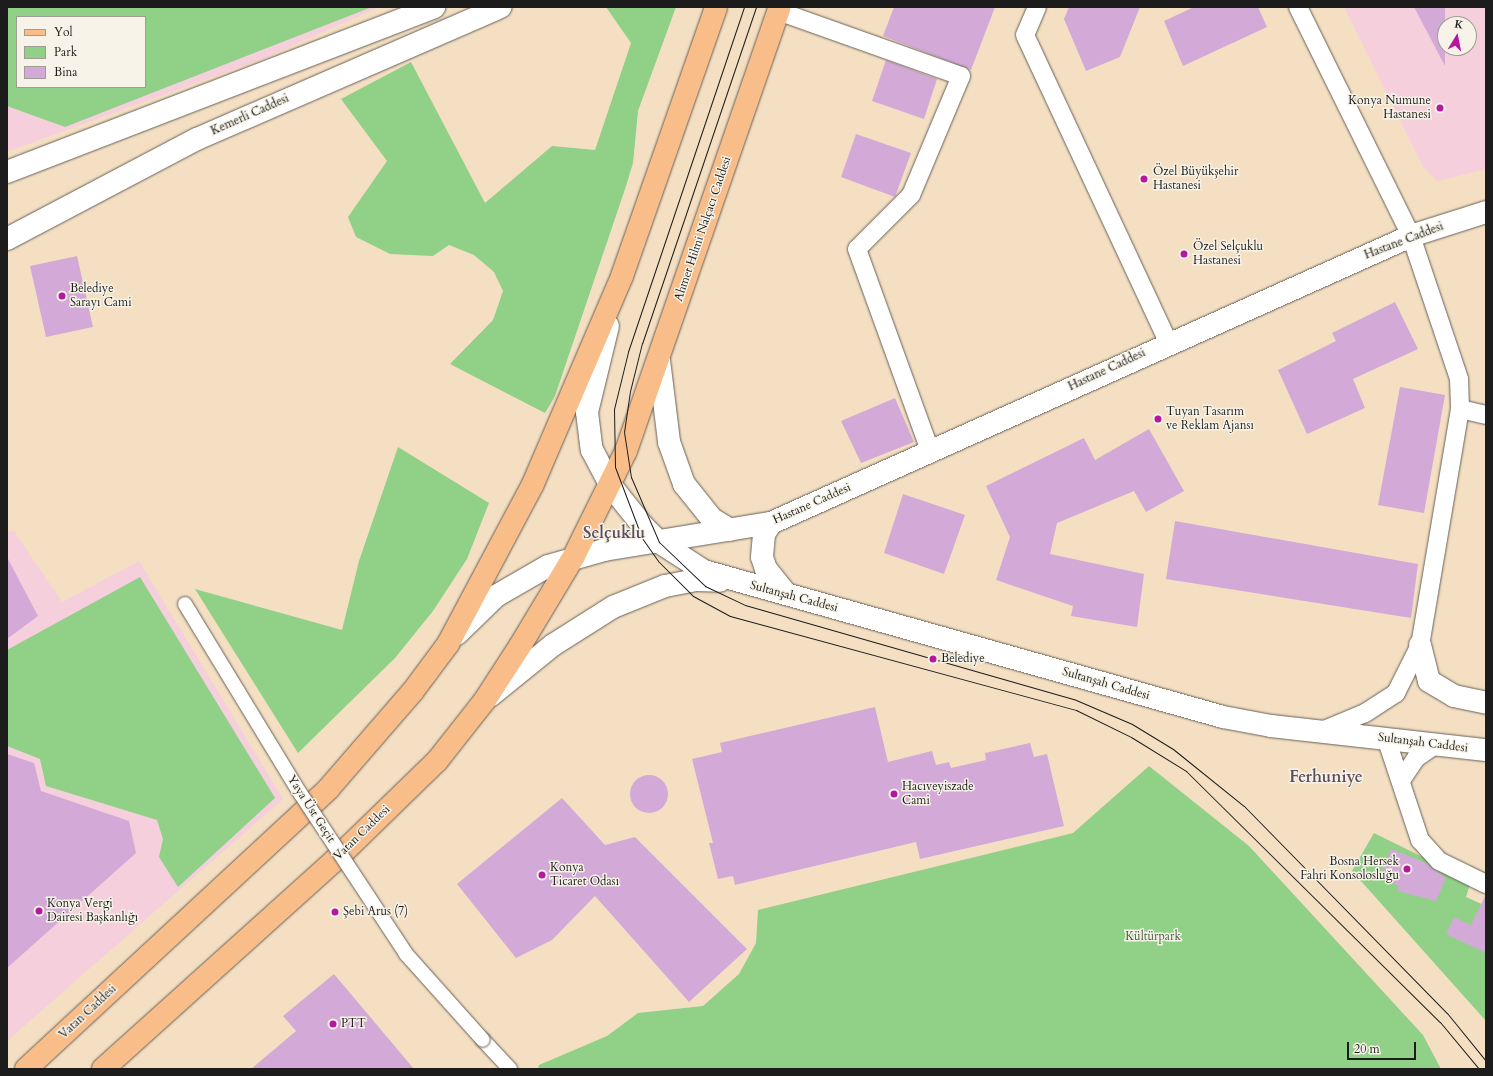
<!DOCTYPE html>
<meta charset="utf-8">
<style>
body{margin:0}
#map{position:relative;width:1493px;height:1076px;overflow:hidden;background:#f4dfc3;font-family:Cardo,serif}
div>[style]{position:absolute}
.built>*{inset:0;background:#f5cfdb}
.green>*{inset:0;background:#90d087}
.building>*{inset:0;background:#d3aad7}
.round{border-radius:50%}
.roads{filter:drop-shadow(0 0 1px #686056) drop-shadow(0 0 1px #686056)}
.pedestrian>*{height:14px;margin:-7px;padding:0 7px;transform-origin:7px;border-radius:7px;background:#fff}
.minor>*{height:18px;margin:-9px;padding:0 9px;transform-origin:9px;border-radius:9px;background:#fff}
.tertiary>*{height:22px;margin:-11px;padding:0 11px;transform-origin:11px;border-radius:11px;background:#fff}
.primary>*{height:22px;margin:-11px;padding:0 11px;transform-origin:11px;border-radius:11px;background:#f8bd89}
.tram>*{height:1px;margin:-0.5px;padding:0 0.5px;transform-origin:0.5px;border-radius:0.5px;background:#1c1c1c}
.bridges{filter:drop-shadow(0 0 1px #686056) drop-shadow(0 0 1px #686056)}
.pedestrian-bridge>*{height:14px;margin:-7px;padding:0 7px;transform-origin:7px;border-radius:7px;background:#fff}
.dots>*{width:11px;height:11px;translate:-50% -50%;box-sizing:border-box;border:2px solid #f7f3e8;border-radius:50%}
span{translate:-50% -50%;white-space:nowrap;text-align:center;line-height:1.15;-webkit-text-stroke:3px #f7f3e8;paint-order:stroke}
.poi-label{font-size:12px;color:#1c1c1c}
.right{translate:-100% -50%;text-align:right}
.left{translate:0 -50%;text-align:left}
.street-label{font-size:12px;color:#1c1c1c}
.park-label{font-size:12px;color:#455b41}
.district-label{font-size:16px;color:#5c4e5d;font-weight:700}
.frame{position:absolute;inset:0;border:8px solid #1c1c1c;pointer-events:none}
.legend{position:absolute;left:16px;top:16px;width:130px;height:72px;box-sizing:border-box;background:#f7f3e8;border:1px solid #9f9d96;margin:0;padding:5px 7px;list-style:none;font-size:12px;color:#1c1c1c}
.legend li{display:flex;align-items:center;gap:8px;height:20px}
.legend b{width:20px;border:1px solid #9f9d96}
.north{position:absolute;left:1437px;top:16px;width:40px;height:40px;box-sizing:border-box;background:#f7f3e8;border:1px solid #9f9d96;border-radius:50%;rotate:10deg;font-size:11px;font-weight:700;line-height:16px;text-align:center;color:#1c1c1c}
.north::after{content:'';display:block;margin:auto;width:14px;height:18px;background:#b5179e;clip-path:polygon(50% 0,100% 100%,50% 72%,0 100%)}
.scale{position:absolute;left:1347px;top:1042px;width:69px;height:18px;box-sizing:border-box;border:2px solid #1c1c1c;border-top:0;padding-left:5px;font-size:12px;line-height:14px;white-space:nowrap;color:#1c1c1c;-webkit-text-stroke:3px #f7f3e8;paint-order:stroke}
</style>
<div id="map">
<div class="built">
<div style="clip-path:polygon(evenodd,7px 7px,379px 7px,267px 57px,7px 152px,7px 7px,17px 17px,145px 17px,145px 87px,17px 87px,17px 17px)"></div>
<div style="clip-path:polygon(evenodd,1344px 7px,1486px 7px,1486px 169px,1438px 181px,1423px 167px,1344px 7px,1445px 24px,1469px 24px,1469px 48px,1445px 48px,1445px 24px)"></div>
<div style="clip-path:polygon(14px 531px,62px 602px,139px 561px,283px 799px,7px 1041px,7px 532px)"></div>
</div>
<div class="green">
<div style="clip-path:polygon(evenodd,7px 7px,372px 7px,65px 127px,7px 106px,7px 7px,17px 17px,145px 17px,145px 87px,17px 87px,17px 17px)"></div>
<div style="clip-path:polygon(606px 7px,676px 7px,638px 111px,633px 163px,626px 186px,555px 396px,545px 413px,450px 364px,493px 320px,503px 291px,494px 272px,474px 255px,449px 245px,433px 256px,390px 254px,356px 237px,348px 217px,387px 161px,341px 99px,411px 62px,485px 203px,552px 146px,595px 150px,631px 43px)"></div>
<div style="clip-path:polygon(398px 447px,489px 503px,467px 559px,433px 611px,395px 658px,298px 753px,195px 589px,342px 630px,359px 561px)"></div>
<div style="clip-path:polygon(140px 577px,275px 798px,178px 887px,159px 857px,163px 839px,157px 820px,46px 786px,40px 759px,7px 746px,7px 650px)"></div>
<div style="clip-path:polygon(1149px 766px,1249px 846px,1423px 1035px,1441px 1069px,538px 1069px,539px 1065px,607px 1036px,638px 1013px,703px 1006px,739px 974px,756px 943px,758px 910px,1073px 833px)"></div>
<div style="clip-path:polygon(1374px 833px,1471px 881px,1466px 897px,1486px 906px,1486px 1021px,1352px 871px)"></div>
</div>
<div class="building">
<div style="clip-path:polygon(894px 7px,995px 7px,971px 70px,883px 36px)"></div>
<div style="clip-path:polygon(1069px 7px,1140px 7px,1120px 57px,1086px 71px,1064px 19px)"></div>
<div style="clip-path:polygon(1194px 7px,1258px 7px,1267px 27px,1183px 66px,1164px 21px)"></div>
<div style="clip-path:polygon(1414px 7px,1445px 7px,1445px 66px)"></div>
<div style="clip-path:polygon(886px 60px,937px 79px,924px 119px,872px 101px)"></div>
<div style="clip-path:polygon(856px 134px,911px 153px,895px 197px,841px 177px)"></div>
<div style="clip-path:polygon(77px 256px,93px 327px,46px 337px,30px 266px)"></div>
<div style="clip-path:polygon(1395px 302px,1418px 349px,1353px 379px,1365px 408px,1307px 434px,1278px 370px,1336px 341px,1332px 333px)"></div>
<div style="clip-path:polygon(1400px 387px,1445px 395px,1424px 513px,1378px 505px)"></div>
<div style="clip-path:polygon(895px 398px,914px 442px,861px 463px,841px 421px)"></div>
<div style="clip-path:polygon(1149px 429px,1184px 491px,1146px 512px,1134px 491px,1057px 523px,1050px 554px,1144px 574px,1137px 627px,1071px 616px,1073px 606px,996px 580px,1010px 537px,986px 486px,1084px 438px,1095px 460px)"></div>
<div style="clip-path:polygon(903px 494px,965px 515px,944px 574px,884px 553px)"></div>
<div style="clip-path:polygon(1175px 521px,1418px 564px,1411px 618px,1166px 579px)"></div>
<div style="clip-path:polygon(7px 557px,38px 616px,7px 639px)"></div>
<div style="clip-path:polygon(875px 707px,888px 762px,932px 751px,936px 765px,949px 762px,951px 768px,986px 760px,985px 753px,1030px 743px,1034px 757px,1047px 754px,1064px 826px,920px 859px,916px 842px,735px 885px,733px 876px,718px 879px,709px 843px,713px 843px,692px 759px,722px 752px,720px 743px)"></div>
<div style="clip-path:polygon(7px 754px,34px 763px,41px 791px,129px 821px,136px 853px,7px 968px)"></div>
<div class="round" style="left:630px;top:775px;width:38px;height:38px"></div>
<div style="clip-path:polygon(562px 798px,605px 845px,635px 837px,747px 949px,689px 1002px,595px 896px,552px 940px,516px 958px,457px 884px)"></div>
<div style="clip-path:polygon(1391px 849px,1426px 863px,1446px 878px,1436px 901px,1397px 891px,1399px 886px,1380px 878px)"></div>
<div style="clip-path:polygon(1486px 894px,1486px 953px,1446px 934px,1454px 917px,1471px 925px)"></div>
<div style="clip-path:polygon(334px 974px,414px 1069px,251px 1069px,296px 1031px,283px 1016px)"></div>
</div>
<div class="roads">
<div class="pedestrian">
<div style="left:483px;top:1040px;width:40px;rotate:47deg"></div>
</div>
<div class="minor">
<div style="left:1037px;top:7px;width:30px;rotate:113deg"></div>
<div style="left:1025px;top:35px;width:339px;rotate:65deg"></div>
<div style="left:1298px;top:7px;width:255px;rotate:63.7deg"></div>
<div style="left:1411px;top:236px;width:151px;rotate:71.4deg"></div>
<div style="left:1459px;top:379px;width:30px;rotate:88deg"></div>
<div style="left:1460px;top:409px;width:239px;rotate:99.6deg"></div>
<div style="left:1420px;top:645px;width:54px;rotate:116.6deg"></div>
<div style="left:1396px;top:693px;width:37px;rotate:147deg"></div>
<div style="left:1365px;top:713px;width:47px;rotate:157.3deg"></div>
<div style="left:778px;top:11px;width:194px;rotate:19.6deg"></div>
<div style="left:961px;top:76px;width:129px;rotate:112.8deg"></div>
<div style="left:911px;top:195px;width:76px;rotate:135deg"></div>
<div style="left:857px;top:249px;width:215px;rotate:70.1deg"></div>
<div style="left:1460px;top:409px;width:27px;rotate:13deg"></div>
<div style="left:1386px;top:738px;width:108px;rotate:71.6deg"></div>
<div style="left:1420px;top:840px;width:28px;rotate:48deg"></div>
<div style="left:1439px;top:861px;width:52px;rotate:26.1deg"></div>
<div style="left:1402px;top:779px;width:25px;rotate:-56deg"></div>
<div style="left:1416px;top:758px;width:23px;rotate:-34deg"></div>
</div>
<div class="tertiary">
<div style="left:7px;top:172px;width:458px;rotate:-21.1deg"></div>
<div style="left:7px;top:239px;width:215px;rotate:-27.8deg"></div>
<div style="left:197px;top:139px;width:331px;rotate:-23.5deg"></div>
<div style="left:608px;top:326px;width:89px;rotate:103.7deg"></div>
<div style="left:587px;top:412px;width:38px;rotate:83deg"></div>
<div style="left:592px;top:450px;width:41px;rotate:62.2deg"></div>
<div style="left:611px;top:486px;width:51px;rotate:51.3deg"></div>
<div style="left:643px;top:526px;width:23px;rotate:45deg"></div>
<div style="left:659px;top:542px;width:54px;rotate:32.8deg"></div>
<div style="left:704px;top:571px;width:539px;rotate:15.71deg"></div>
<div style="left:1223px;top:717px;width:49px;rotate:10.6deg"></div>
<div style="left:1271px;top:726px;width:216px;rotate:6.4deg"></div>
<div style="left:659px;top:360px;width:83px;rotate:83deg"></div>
<div style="left:669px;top:442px;width:45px;rotate:70.3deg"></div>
<div style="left:684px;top:484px;width:45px;rotate:51.3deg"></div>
<div style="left:712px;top:519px;width:21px;rotate:31deg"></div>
<div style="left:771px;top:523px;width:13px;rotate:122deg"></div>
<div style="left:764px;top:534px;width:23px;rotate:95deg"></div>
<div style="left:762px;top:557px;width:13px;rotate:72deg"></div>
<div style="left:766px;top:569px;width:32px;rotate:51deg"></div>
<div style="left:457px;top:634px;width:54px;rotate:-44.3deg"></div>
<div style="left:496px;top:596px;width:60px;rotate:-30deg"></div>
<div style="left:548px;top:566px;width:58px;rotate:-15.9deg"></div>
<div style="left:604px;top:550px;width:169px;rotate:-9.2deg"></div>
<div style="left:771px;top:523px;width:701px;rotate:-24.15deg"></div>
<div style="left:1411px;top:236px;width:79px;rotate:-17.7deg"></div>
<div style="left:1420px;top:645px;width:37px;rotate:76deg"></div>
<div style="left:1429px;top:681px;width:29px;rotate:31deg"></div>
<div style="left:1454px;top:696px;width:33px;rotate:12deg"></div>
<div style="left:490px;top:696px;width:81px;rotate:-39deg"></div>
<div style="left:553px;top:645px;width:71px;rotate:-32.3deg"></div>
<div style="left:613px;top:607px;width:56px;rotate:-22deg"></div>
<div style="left:665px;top:586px;width:33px;rotate:-11deg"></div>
<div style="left:697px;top:580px;width:23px;rotate:2deg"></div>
</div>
<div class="primary">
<div style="left:26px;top:1069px;width:413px;rotate:-42.8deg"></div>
<div style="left:329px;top:788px;width:128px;rotate:-49.1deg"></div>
<div style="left:413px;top:691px;width:59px;rotate:-53.3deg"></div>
<div style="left:448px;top:644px;width:181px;rotate:-62deg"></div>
<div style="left:533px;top:484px;width:226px;rotate:-66.8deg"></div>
<div style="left:622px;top:276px;width:285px;rotate:-70.7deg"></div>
<div style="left:103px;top:1069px;width:311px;rotate:-42deg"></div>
<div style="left:334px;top:861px;width:144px;rotate:-44.2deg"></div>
<div style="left:437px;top:761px;width:78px;rotate:-51.8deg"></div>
<div style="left:485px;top:700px;width:64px;rotate:-57.1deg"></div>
<div style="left:520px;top:646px;width:105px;rotate:-59deg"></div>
<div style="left:574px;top:556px;width:117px;rotate:-63.7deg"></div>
<div style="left:626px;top:451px;width:470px;rotate:-70.9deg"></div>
</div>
</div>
<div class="tram">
<div style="left:744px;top:7px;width:364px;rotate:108.6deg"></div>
<div style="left:628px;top:352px;width:59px;rotate:103.8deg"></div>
<div style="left:614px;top:409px;width:58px;rotate:89deg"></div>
<div style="left:615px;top:467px;width:76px;rotate:69.2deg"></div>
<div style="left:642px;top:538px;width:29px;rotate:55deg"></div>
<div style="left:659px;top:562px;width:48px;rotate:45deg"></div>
<div style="left:693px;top:596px;width:42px;rotate:28.4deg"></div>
<div style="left:730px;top:616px;width:359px;rotate:15.2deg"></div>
<div style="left:1076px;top:710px;width:61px;rotate:26.1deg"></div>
<div style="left:1131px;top:737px;width:65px;rotate:31.7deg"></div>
<div style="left:1186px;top:771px;width:357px;rotate:44.7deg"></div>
<div style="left:1440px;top:1022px;width:61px;rotate:50.3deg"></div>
<div style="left:756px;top:7px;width:355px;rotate:108.7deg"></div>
<div style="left:642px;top:343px;width:49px;rotate:104deg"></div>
<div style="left:630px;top:391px;width:41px;rotate:98.3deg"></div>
<div style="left:624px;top:432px;width:46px;rotate:81.2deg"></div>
<div style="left:631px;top:477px;width:71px;rotate:66.7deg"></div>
<div style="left:659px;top:542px;width:64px;rotate:43.7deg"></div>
<div style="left:705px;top:586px;width:44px;rotate:25.4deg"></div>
<div style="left:745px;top:605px;width:344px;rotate:16deg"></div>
<div style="left:1076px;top:700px;width:61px;rotate:23.2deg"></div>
<div style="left:1132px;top:724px;width:48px;rotate:31.4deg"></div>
<div style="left:1173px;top:749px;width:91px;rotate:38.8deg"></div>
<div style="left:1244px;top:806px;width:290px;rotate:45.6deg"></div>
<div style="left:1447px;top:1013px;width:62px;rotate:50.9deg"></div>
</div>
<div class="bridges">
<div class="pedestrian-bridge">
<div style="left:185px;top:604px;width:221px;rotate:58.7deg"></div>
<div style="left:300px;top:793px;width:193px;rotate:56.6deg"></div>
<div style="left:406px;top:954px;width:115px;rotate:48.2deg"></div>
</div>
</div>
<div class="dots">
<div style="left:1440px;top:108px;background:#b5179e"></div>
<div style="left:1144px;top:179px;background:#b5179e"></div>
<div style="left:1184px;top:254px;background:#b5179e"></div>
<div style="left:62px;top:296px;background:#b5179e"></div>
<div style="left:1158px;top:419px;background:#b5179e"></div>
<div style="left:933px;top:659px;background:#b5179e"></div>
<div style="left:894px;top:794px;background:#b5179e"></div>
<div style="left:1407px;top:869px;background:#b5179e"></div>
<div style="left:542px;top:875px;background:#b5179e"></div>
<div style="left:39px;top:911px;background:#b5179e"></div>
<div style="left:335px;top:912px;background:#b5179e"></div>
<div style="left:333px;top:1024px;background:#b5179e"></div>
</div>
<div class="poi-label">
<span class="right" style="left:1431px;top:108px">Konya Numune<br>Hastanesi</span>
<span class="left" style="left:1153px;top:179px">Özel Büyükşehir<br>Hastanesi</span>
<span class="left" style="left:1193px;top:254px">Özel Selçuklu<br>Hastanesi</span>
<span class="left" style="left:70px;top:296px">Belediye<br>Sarayı Cami</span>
<span class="left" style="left:1166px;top:419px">Tuyan Tasarım<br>ve Reklam Ajansı</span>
<span class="left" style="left:941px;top:659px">Belediye</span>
<span class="left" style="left:902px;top:794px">Hacıveyiszade<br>Cami</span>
<span class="right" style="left:1399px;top:869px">Bosna Hersek<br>Fahri Konsolosluğu</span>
<span class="left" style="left:550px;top:875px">Konya<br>Ticaret Odası</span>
<span class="left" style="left:47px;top:911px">Konya Vergi<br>Dairesi Başkanlığı</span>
<span class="left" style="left:343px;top:912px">Şebi Arus (7)</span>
<span class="left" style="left:341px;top:1024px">PTT</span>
</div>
<div class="street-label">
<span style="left:250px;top:115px;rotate:-24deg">Kemerli Caddesi</span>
<span style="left:703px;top:229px;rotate:-71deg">Ahmet Hilmi Nalçacı Caddesi</span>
<span style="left:1404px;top:241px;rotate:-21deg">Hastane Caddesi</span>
<span style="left:1107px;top:370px;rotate:-25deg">Hastane Caddesi</span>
<span style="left:812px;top:504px;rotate:-24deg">Hastane Caddesi</span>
<span style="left:794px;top:597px;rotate:15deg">Sultanşah Caddesi</span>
<span style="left:1106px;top:684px;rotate:16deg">Sultanşah Caddesi</span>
<span style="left:1423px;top:743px;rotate:7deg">Sultanşah Caddesi</span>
<span style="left:311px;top:809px;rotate:57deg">Yaya Üst Geçit</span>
<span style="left:362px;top:833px;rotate:-44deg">Vatan Caddesi</span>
<span style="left:88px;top:1012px;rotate:-43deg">Vatan Caddesi</span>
</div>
<div class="park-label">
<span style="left:1153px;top:937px">Kültürpark</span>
</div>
<div class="district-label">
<span style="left:614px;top:533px">Selçuklu</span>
<span style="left:1326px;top:777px">Ferhuniye</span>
</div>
<div class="frame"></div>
<ul class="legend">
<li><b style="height:5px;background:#f8bd89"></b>Yol</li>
<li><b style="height:11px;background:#90d087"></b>Park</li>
<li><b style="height:11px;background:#d3aad7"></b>Bina</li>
</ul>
<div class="north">K</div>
<div class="scale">20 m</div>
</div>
